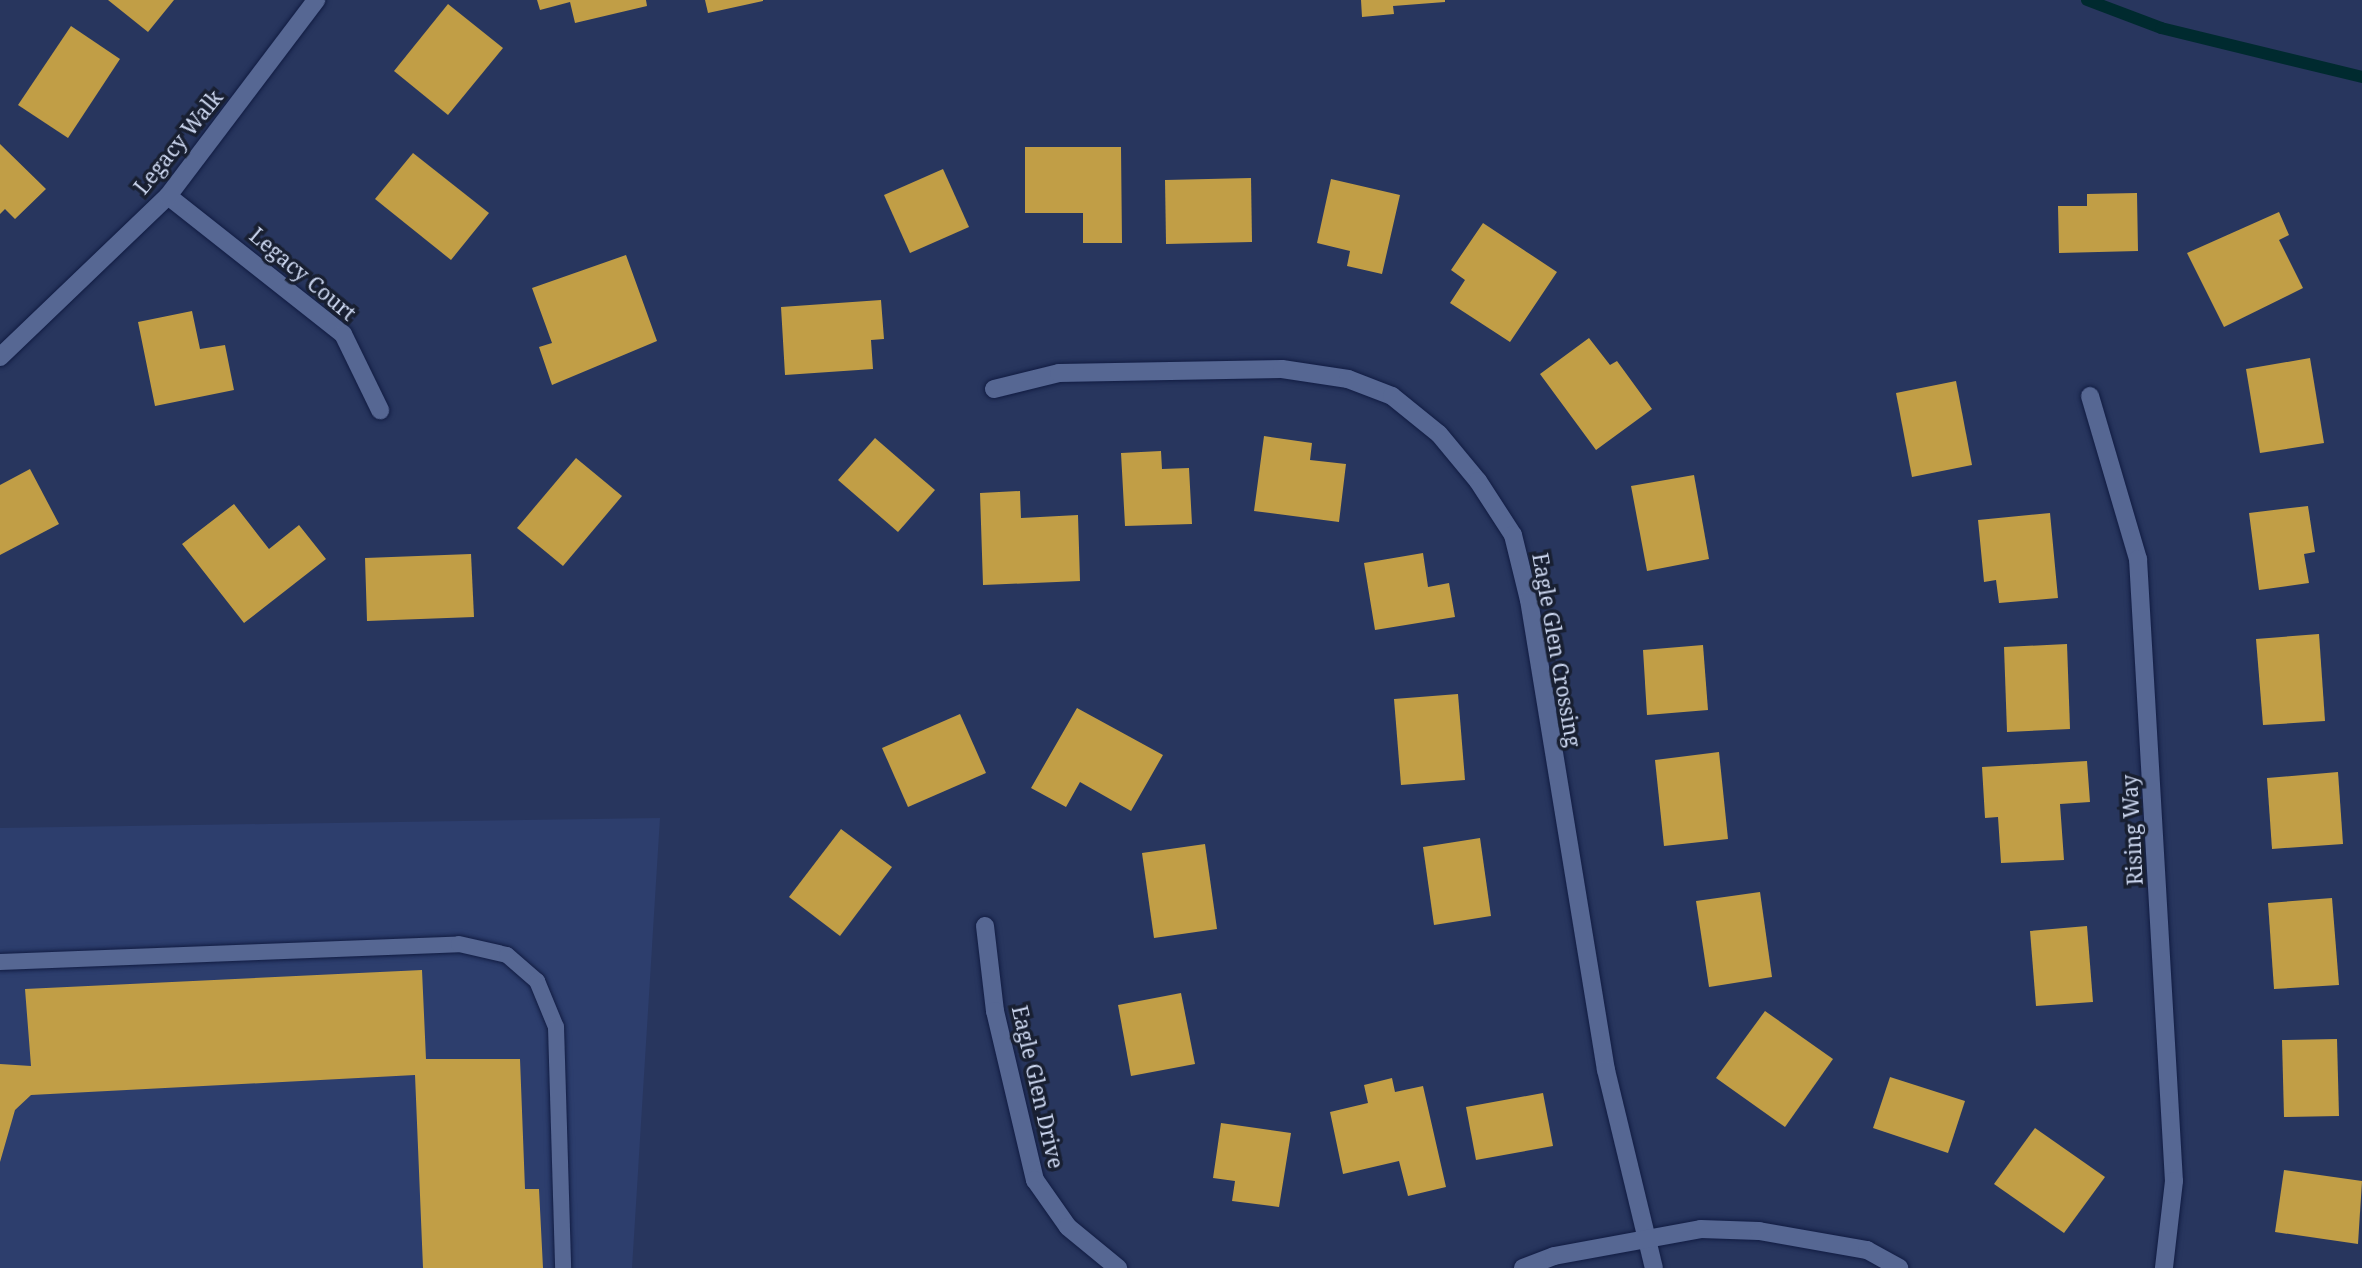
<!DOCTYPE html>
<style>
body{margin:0}
#map{position:relative;width:2362px;height:1268px;overflow:hidden;background:#28365e;font-family:"Noto Serif",serif}
div>[style]{position:absolute}
.built>*{inset:0;background:#2d3e6d}
.stream>*{height:12px;margin:-6px;padding:0 6px;transform-origin:6px;border-radius:6px;background:#002a2f}
.building>*{inset:0;background:#c19e46}
.roads{filter:drop-shadow(0 0 2px #111c42) drop-shadow(0 0 2px #111c42)}
.service>*{height:16px;margin:-8px;padding:0 8px;transform-origin:8px;border-radius:8px;background:#566793}
.minor>*{height:18px;margin:-9px;padding:0 9px;transform-origin:9px;border-radius:9px;background:#566793}
span{translate:-50% -50%;white-space:nowrap;text-align:center;line-height:1.15;-webkit-text-stroke:7px #181f31;paint-order:stroke}
.street-label{font-size:21px;color:#cbd6ef}
</style>
<div id="map">
<div class="built">
<div style="clip-path:polygon(660px 818px,632px 1268px,0 1268px,0 828px)"></div>
</div>
<div class="stream">
<div style="left:2087px;top:0;width:79px;rotate:20.7deg"></div>
<div style="left:2161px;top:28px;width:207px;rotate:13.7deg"></div>
</div>
<div class="building">
<div style="clip-path:polygon(108px 0,174px 0,148px 32px)"></div>
<div style="clip-path:polygon(537px 0,646px 0,647px 6px,575px 23px,570px 2px,540px 10px)"></div>
<div style="clip-path:polygon(705px 0,763px 0,763px 1px,708px 13px)"></div>
<div style="clip-path:polygon(1361px 0,1445px 0,1445px 2px,1393px 6px,1394px 14px,1362px 17px)"></div>
<div style="clip-path:polygon(448px 4px,503px 48px,448px 115px,394px 71px)"></div>
<div style="clip-path:polygon(71px 26px,120px 59px,68px 138px,18px 105px)"></div>
<div style="clip-path:polygon(0 144px,46px 189px,15px 219px,5px 209px,0 214px)"></div>
<div style="clip-path:polygon(1025px 147px,1121px 147px,1122px 243px,1083px 243px,1083px 213px,1025px 213px)"></div>
<div style="clip-path:polygon(413px 153px,489px 213px,451px 260px,375px 199px)"></div>
<div style="clip-path:polygon(943px 169px,969px 227px,910px 253px,884px 195px)"></div>
<div style="clip-path:polygon(1251px 178px,1252px 242px,1166px 244px,1165px 180px)"></div>
<div style="clip-path:polygon(1331px 179px,1400px 195px,1382px 274px,1347px 266px,1350px 251px,1317px 243px)"></div>
<div style="clip-path:polygon(2137px 193px,2138px 251px,2059px 253px,2058px 206px,2087px 206px,2087px 194px)"></div>
<div style="clip-path:polygon(2279px 212px,2289px 235px,2279px 240px,2303px 288px,2224px 327px,2187px 253px)"></div>
<div style="clip-path:polygon(1483px 223px,1557px 272px,1510px 342px,1450px 303px,1465px 280px,1451px 270px)"></div>
<div style="clip-path:polygon(626px 255px,657px 341px,552px 385px,539px 347px,552px 343px,532px 288px)"></div>
<div style="clip-path:polygon(881px 300px,884px 339px,871px 340px,873px 369px,785px 375px,781px 307px)"></div>
<div style="clip-path:polygon(192px 311px,200px 349px,225px 345px,234px 390px,155px 406px,138px 322px)"></div>
<div style="clip-path:polygon(1589px 338px,1610px 365px,1617px 361px,1652px 409px,1596px 450px,1540px 374px)"></div>
<div style="clip-path:polygon(2310px 358px,2324px 443px,2260px 453px,2246px 369px)"></div>
<div style="clip-path:polygon(1956px 381px,1972px 465px,1912px 477px,1896px 393px)"></div>
<div style="clip-path:polygon(1264px 436px,1312px 443px,1310px 460px,1346px 464px,1339px 522px,1254px 511px)"></div>
<div style="clip-path:polygon(875px 438px,935px 490px,898px 532px,838px 480px)"></div>
<div style="clip-path:polygon(1161px 451px,1162px 469px,1189px 468px,1192px 524px,1125px 526px,1121px 453px)"></div>
<div style="clip-path:polygon(576px 458px,622px 496px,563px 566px,517px 528px)"></div>
<div style="clip-path:polygon(30px 469px,59px 524px,0 555px,0 485px)"></div>
<div style="clip-path:polygon(1694px 475px,1709px 559px,1647px 571px,1631px 486px)"></div>
<div style="clip-path:polygon(1020px 491px,1021px 518px,1078px 515px,1080px 581px,983px 585px,980px 493px)"></div>
<div style="clip-path:polygon(234px 504px,269px 549px,299px 525px,326px 559px,244px 623px,182px 544px)"></div>
<div style="clip-path:polygon(2308px 506px,2315px 552px,2304px 554px,2309px 583px,2259px 590px,2249px 513px)"></div>
<div style="clip-path:polygon(2050px 513px,2058px 598px,1999px 603px,1996px 580px,1984px 582px,1978px 520px)"></div>
<div style="clip-path:polygon(1423px 553px,1428px 587px,1449px 583px,1455px 617px,1375px 630px,1364px 563px)"></div>
<div style="clip-path:polygon(471px 554px,474px 617px,367px 621px,365px 558px)"></div>
<div style="clip-path:polygon(2319px 634px,2325px 721px,2263px 725px,2256px 639px)"></div>
<div style="clip-path:polygon(2067px 644px,2070px 729px,2007px 732px,2004px 647px)"></div>
<div style="clip-path:polygon(1703px 645px,1708px 710px,1647px 715px,1643px 650px)"></div>
<div style="clip-path:polygon(1458px 694px,1465px 780px,1401px 785px,1394px 699px)"></div>
<div style="clip-path:polygon(1077px 708px,1163px 755px,1131px 811px,1080px 782px,1066px 807px,1031px 788px)"></div>
<div style="clip-path:polygon(960px 714px,986px 773px,908px 807px,882px 748px)"></div>
<div style="clip-path:polygon(1719px 752px,1728px 839px,1664px 846px,1655px 760px)"></div>
<div style="clip-path:polygon(2087px 761px,2090px 802px,2060px 804px,2064px 860px,2001px 863px,1998px 817px,1985px 818px,1982px 767px)"></div>
<div style="clip-path:polygon(2338px 772px,2343px 844px,2272px 849px,2267px 778px)"></div>
<div style="clip-path:polygon(841px 829px,892px 867px,840px 936px,789px 897px)"></div>
<div style="clip-path:polygon(1480px 838px,1491px 916px,1434px 925px,1423px 847px)"></div>
<div style="clip-path:polygon(1205px 844px,1217px 929px,1154px 938px,1142px 853px)"></div>
<div style="clip-path:polygon(1760px 892px,1772px 977px,1709px 987px,1696px 901px)"></div>
<div style="clip-path:polygon(2332px 898px,2339px 985px,2274px 989px,2268px 903px)"></div>
<div style="clip-path:polygon(2087px 926px,2093px 1002px,2036px 1006px,2030px 931px)"></div>
<div style="clip-path:polygon(422px 970px,426px 1059px,520px 1059px,525px 1189px,539px 1189px,543px 1268px,423px 1268px,415px 1075px,31px 1095px,15px 1110px,0 1162px,0 1064px,31px 1066px,25px 989px)"></div>
<div style="clip-path:polygon(1181px 993px,1195px 1064px,1131px 1076px,1118px 1005px)"></div>
<div style="clip-path:polygon(1765px 1011px,1833px 1059px,1785px 1127px,1716px 1078px)"></div>
<div style="clip-path:polygon(2337px 1039px,2339px 1116px,2284px 1117px,2282px 1040px)"></div>
<div style="clip-path:polygon(1890px 1077px,1965px 1101px,1948px 1153px,1873px 1128px)"></div>
<div style="clip-path:polygon(1392px 1078px,1395px 1092px,1423px 1086px,1446px 1187px,1408px 1196px,1399px 1161px,1343px 1174px,1330px 1112px,1368px 1103px,1364px 1085px)"></div>
<div style="clip-path:polygon(1543px 1093px,1553px 1146px,1476px 1160px,1466px 1107px)"></div>
<div style="clip-path:polygon(1221px 1123px,1291px 1133px,1279px 1207px,1232px 1201px,1235px 1181px,1213px 1178px)"></div>
<div style="clip-path:polygon(2035px 1128px,2105px 1177px,2064px 1233px,1994px 1184px)"></div>
<div style="clip-path:polygon(2284px 1170px,2362px 1181px,2358px 1244px,2275px 1232px)"></div>
</div>
<div class="roads">
<div class="service">
<div style="left:0;top:962px;width:459px;rotate:-2.2deg"></div>
<div style="left:459px;top:944px;width:49px;rotate:12.9deg"></div>
<div style="left:507px;top:955px;width:40px;rotate:41deg"></div>
<div style="left:537px;top:981px;width:50px;rotate:67.6deg"></div>
<div style="left:556px;top:1027px;width:241px;rotate:88.3deg"></div>
</div>
<div class="minor">
<div style="left:168px;top:196px;width:223px;rotate:38.3deg"></div>
<div style="left:343px;top:334px;width:85px;rotate:64deg"></div>
<div style="left:0;top:357px;width:233px;rotate:-43.8deg"></div>
<div style="left:168px;top:196px;width:246px;rotate:-52.9deg"></div>
<div style="left:994px;top:389px;width:67px;rotate:-13.8deg"></div>
<div style="left:1059px;top:373px;width:223px;rotate:-1deg"></div>
<div style="left:1282px;top:369px;width:67px;rotate:8.6deg"></div>
<div style="left:1348px;top:379px;width:47px;rotate:21.1deg"></div>
<div style="left:1392px;top:396px;width:60px;rotate:39deg"></div>
<div style="left:1439px;top:434px;width:61px;rotate:50.3deg"></div>
<div style="left:1478px;top:481px;width:64px;rotate:57.1deg"></div>
<div style="left:1513px;top:535px;width:67px;rotate:76.2deg"></div>
<div style="left:1529px;top:600px;width:476px;rotate:80.7deg"></div>
<div style="left:1606px;top:1070px;width:204px;rotate:76.4deg"></div>
<div style="left:2090px;top:396px;width:170px;rotate:73.6deg"></div>
<div style="left:2138px;top:559px;width:623px;rotate:86.69deg"></div>
<div style="left:2174px;top:1181px;width:88px;rotate:96.6deg"></div>
<div style="left:985px;top:926px;width:86px;rotate:83.3deg"></div>
<div style="left:995px;top:1011px;width:174px;rotate:76.7deg"></div>
<div style="left:1035px;top:1180px;width:57px;rotate:54.9deg"></div>
<div style="left:1068px;top:1227px;width:65px;rotate:39.4deg"></div>
<div style="left:1523px;top:1268px;width:33px;rotate:-21deg"></div>
<div style="left:1554px;top:1256px;width:149px;rotate:-10.4deg"></div>
<div style="left:1701px;top:1229px;width:58px;rotate:2deg"></div>
<div style="left:1759px;top:1231px;width:110px;rotate:10deg"></div>
<div style="left:1867px;top:1250px;width:37px;rotate:29deg"></div>
</div>
</div>
<div class="street-label">
<span style="left:178px;top:142px;rotate:-51deg">Legacy Walk</span>
<span style="left:303px;top:274px;rotate:40deg">Legacy Court</span>
<span style="left:1557px;top:650px;rotate:80deg">Eagle Glen Crossing</span>
<span style="left:2132px;top:830px;rotate:-93deg">Rising Way</span>
<span style="left:1038px;top:1087px;rotate:77deg">Eagle Glen Drive</span>
</div>
</div>
